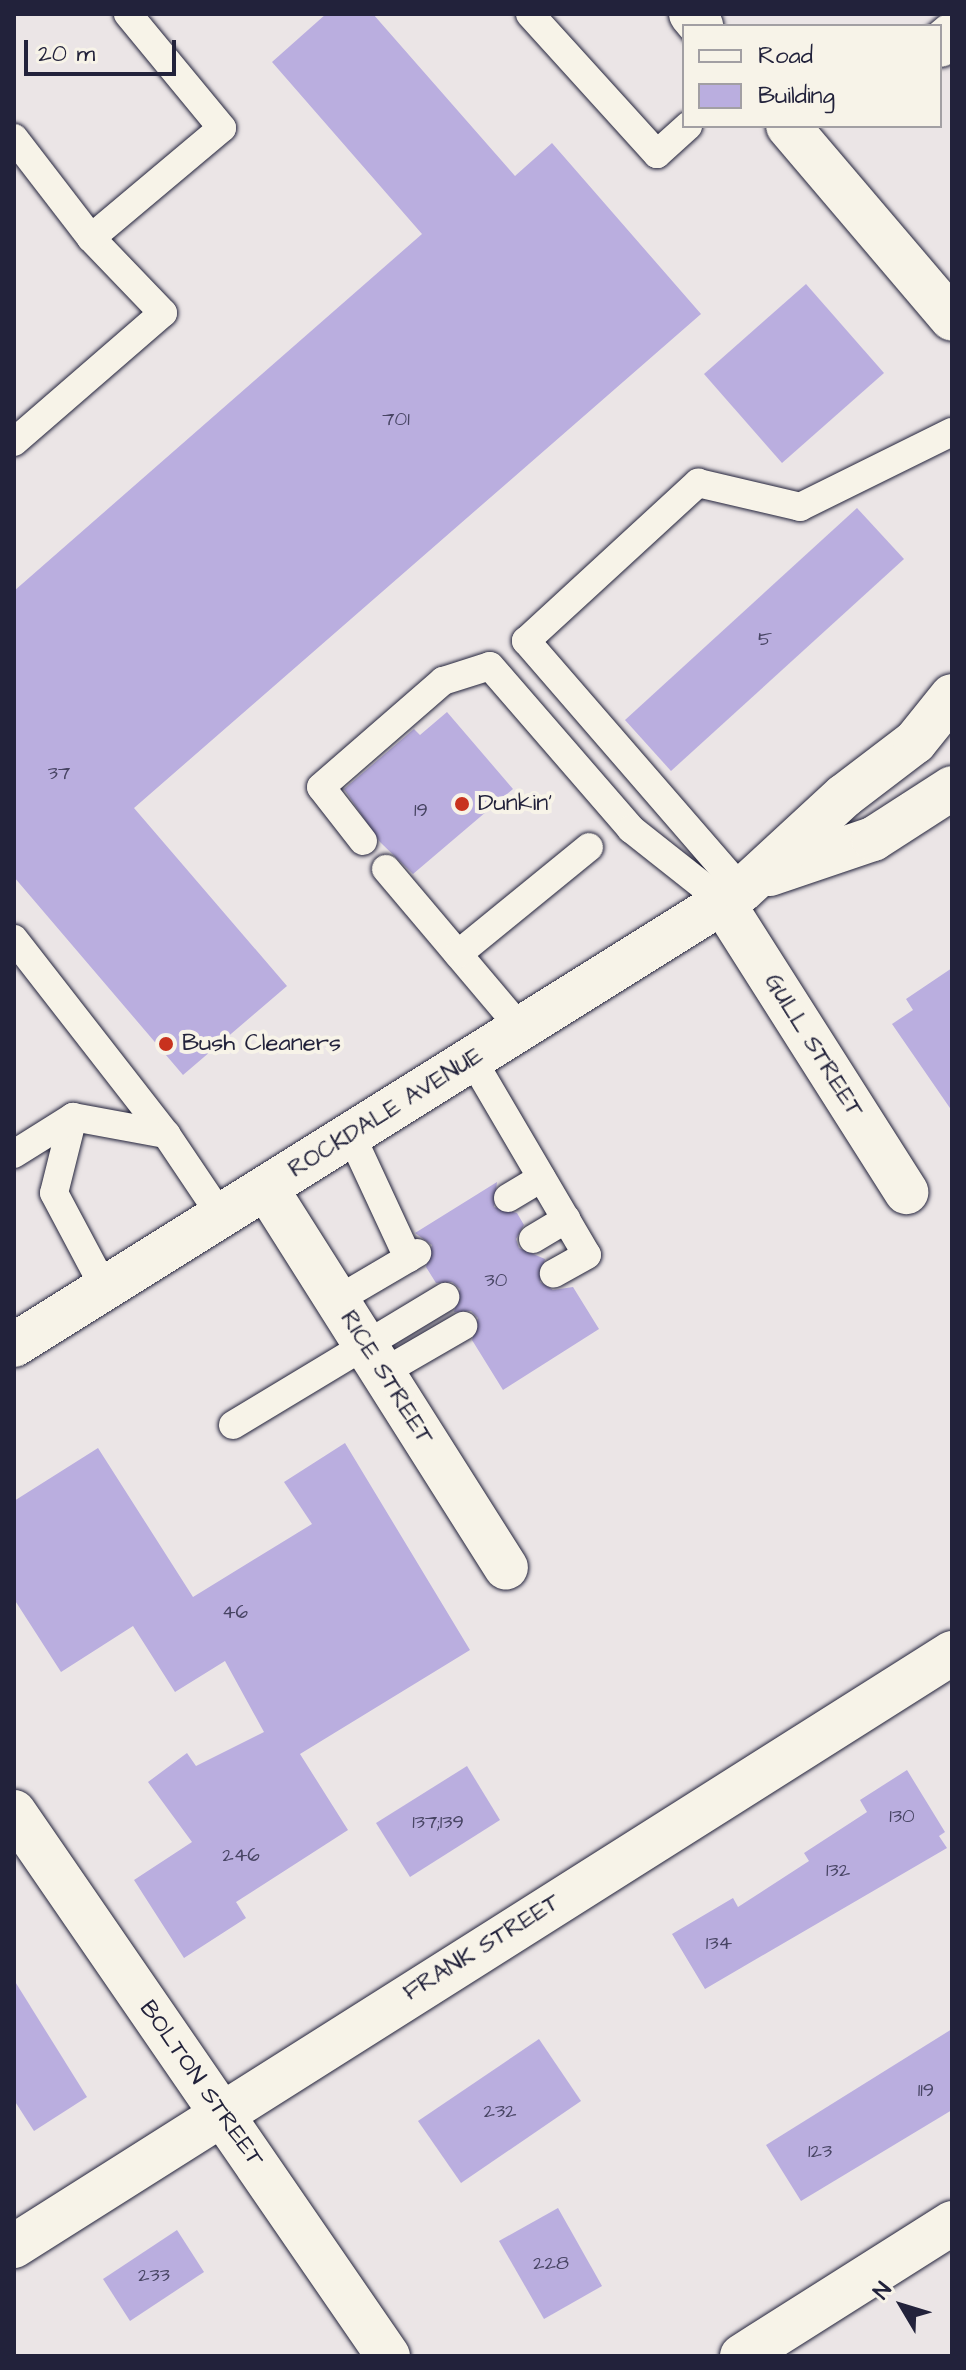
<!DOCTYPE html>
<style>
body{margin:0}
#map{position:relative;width:966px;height:2370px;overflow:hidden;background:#ebe5e6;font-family:"Architects Daughter",sans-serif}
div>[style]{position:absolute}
.building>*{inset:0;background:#baaedf}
.roads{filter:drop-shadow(0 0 2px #22223b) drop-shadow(0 0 2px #22223b)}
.lane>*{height:28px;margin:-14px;padding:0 14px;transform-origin:14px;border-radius:14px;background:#f7f3e8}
.street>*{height:44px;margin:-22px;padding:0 22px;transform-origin:22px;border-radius:22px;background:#f7f3e8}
.secondary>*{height:44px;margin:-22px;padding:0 22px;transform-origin:22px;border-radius:22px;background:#f7f3e8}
.dots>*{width:22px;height:22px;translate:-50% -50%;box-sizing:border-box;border:4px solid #f7f3e8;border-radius:50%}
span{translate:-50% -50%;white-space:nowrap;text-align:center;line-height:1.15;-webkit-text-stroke:8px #f7f3e8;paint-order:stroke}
.number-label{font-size:20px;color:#484564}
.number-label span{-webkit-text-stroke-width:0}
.poi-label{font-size:24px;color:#22223b}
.left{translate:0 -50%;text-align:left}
.street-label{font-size:24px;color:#22223b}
.frame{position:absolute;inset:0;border:16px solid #22223b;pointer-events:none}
.legend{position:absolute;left:682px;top:24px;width:260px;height:104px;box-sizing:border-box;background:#f7f3e8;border:2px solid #a29fa3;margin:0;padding:10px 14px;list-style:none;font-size:24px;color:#22223b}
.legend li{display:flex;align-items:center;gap:16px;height:40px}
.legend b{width:40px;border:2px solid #a29fa3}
.north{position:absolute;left:862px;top:2266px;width:80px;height:80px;-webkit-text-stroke:6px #f7f3e8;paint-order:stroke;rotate:308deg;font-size:22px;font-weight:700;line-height:32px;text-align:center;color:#22223b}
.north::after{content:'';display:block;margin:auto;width:28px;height:36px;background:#22223b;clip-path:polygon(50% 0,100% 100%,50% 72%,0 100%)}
.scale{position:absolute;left:24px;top:40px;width:152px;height:36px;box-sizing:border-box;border:4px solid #22223b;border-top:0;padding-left:10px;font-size:24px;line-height:28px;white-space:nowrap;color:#22223b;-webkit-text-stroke:6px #f7f3e8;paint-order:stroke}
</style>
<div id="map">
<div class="building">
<div style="clip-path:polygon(326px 14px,373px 14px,515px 176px,552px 143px,701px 314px,134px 808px,287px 986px,183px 1075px,14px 877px,14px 591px,422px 234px,272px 62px)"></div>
<div style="clip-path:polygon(806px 284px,884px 373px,782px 463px,704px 374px)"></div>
<div style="clip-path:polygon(857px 508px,904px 559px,671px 771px,625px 720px)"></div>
<div style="clip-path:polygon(447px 712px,513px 789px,413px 874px,380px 842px,344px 789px,414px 729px,420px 735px)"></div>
<div style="clip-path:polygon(952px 968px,952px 1111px,892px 1024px,913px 1010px,906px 999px)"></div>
<div style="clip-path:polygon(497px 1182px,494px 1207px,517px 1213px,524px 1225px,516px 1239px,519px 1248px,545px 1259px,540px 1282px,553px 1290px,573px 1287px,599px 1329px,503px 1390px,472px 1340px,478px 1318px,471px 1311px,454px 1312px,460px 1289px,452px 1282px,436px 1283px,426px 1267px,432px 1245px,415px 1233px)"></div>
<div style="clip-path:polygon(345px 1443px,470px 1650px,300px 1754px,348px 1830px,236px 1902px,246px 1918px,184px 1958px,134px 1880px,192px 1842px,148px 1782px,187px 1753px,196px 1766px,264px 1732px,225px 1661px,175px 1692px,133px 1626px,61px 1672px,14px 1599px,14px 1501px,98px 1448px,193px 1597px,312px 1524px,284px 1482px)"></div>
<div style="clip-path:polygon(467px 1766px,500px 1820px,410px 1877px,376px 1823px)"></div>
<div style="clip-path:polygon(907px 1770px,945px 1832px,939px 1836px,947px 1848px,705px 1989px,672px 1934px,733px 1898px,738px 1907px,809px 1861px,804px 1853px,867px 1812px,860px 1800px)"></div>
<div style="clip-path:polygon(14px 1980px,87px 2097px,34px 2131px,14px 2100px)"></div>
<div style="clip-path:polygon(952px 2029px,952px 2110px,801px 2201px,766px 2145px)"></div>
<div style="clip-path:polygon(539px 2039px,581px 2101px,461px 2183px,418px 2121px)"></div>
<div style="clip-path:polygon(558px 2208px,602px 2286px,544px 2319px,499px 2241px)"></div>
<div style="clip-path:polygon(177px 2230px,204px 2272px,130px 2321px,103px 2279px)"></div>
</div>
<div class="roads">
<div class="lane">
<div style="left:530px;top:14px;width:189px;rotate:47.8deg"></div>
<div style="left:657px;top:154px;width:42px;rotate:-42.1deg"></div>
<div style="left:14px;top:138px;width:126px;rotate:52.4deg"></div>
<div style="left:14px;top:442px;width:197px;rotate:-40.9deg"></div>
<div style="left:163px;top:313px;width:104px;rotate:-133.8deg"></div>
<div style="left:91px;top:238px;width:171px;rotate:-40deg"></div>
<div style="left:222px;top:128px;width:148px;rotate:-129.5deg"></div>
<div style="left:363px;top:841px;width:68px;rotate:-127.9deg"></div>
<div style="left:321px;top:787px;width:162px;rotate:-41deg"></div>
<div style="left:443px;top:681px;width:49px;rotate:-17.7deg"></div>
<div style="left:490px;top:666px;width:216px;rotate:49.1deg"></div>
<div style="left:631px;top:829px;width:115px;rotate:38.3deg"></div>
<div style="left:386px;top:869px;width:209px;rotate:49.8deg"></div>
<div style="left:742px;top:890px;width:330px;rotate:-130.9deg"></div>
<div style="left:526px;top:641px;width:234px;rotate:-42.6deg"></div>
<div style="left:698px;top:483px;width:105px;rotate:13.2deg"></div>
<div style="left:800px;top:507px;width:169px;rotate:-26.3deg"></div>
<div style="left:14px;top:939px;width:247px;rotate:52.1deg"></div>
<div style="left:458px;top:954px;width:169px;rotate:-39.2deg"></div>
<div style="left:472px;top:1059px;width:227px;rotate:59.6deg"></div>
<div style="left:587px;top:1255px;width:38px;rotate:151deg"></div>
<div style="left:73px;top:1117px;width:78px;rotate:104deg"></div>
<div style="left:54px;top:1193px;width:106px;rotate:62deg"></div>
<div style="left:351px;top:1135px;width:136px;rotate:65.1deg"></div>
<div style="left:14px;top:1154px;width:70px;rotate:-32.1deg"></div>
<div style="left:73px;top:1117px;width:95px;rotate:10.4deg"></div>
<div style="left:166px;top:1134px;width:99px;rotate:56.1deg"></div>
<div style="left:508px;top:1198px;width:39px;rotate:-31deg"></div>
<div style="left:533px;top:1239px;width:39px;rotate:-31deg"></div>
<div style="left:337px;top:1300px;width:93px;rotate:-30.4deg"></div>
<div style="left:382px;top:1373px;width:94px;rotate:-30.1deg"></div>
<div style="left:233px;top:1425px;width:248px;rotate:-31.1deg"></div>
</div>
<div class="street">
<div style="left:721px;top:900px;width:346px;rotate:57.6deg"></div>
<div style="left:266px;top:1188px;width:449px;rotate:57.7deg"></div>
<div style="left:14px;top:1812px;width:660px;rotate:55.49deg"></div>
<div style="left:14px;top:2246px;width:1110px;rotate:-32.3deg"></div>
<div style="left:742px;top:2356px;width:249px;rotate:-32.3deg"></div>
</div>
<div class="secondary">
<div style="left:691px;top:14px;width:16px;rotate:50deg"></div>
<div style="left:940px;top:45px;width:16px;rotate:-40deg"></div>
<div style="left:788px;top:126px;width:253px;rotate:49.6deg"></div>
<div style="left:770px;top:874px;width:109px;rotate:-18.8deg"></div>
<div style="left:873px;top:839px;width:94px;rotate:-32.8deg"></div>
<div style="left:14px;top:1345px;width:858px;rotate:-32.01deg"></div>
<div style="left:742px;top:890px;width:139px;rotate:-42.7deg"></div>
<div style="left:844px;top:796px;width:89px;rotate:-37.3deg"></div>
<div style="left:915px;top:742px;width:59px;rotate:-51.2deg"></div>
</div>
</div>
<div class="dots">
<div style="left:462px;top:804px;background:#c8321e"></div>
<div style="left:166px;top:1044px;background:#c8321e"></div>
</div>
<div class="number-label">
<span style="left:396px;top:419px">701</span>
<span style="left:765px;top:639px">5</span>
<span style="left:59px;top:773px">37</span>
<span style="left:421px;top:810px">19</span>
<span style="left:496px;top:1280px">30</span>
<span style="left:235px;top:1612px">46</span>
<span style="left:902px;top:1816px">130</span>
<span style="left:438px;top:1822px">137;139</span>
<span style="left:241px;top:1855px">246</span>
<span style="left:838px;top:1870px">132</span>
<span style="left:719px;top:1943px">134</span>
<span style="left:926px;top:2090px">119</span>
<span style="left:500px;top:2111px">232</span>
<span style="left:820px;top:2151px">123</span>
<span style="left:551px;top:2263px">228</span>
<span style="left:154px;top:2275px">233</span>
</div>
<div class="poi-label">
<span class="left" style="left:478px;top:804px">Dunkin'</span>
<span class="left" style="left:182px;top:1044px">Bush Cleaners</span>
</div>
<div class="street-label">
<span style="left:813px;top:1046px;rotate:58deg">GULL STREET</span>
<span style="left:386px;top:1113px;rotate:-32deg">ROCKDALE AVENUE</span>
<span style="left:386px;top:1378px;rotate:58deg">RICE STREET</span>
<span style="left:482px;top:1948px;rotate:-32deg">FRANK STREET</span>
<span style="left:201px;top:2084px;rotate:55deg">BOLTON STREET</span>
</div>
<div class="frame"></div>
<ul class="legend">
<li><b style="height:10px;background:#f7f3e8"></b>Road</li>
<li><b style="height:22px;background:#baaedf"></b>Building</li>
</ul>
<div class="north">N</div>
<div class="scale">20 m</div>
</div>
